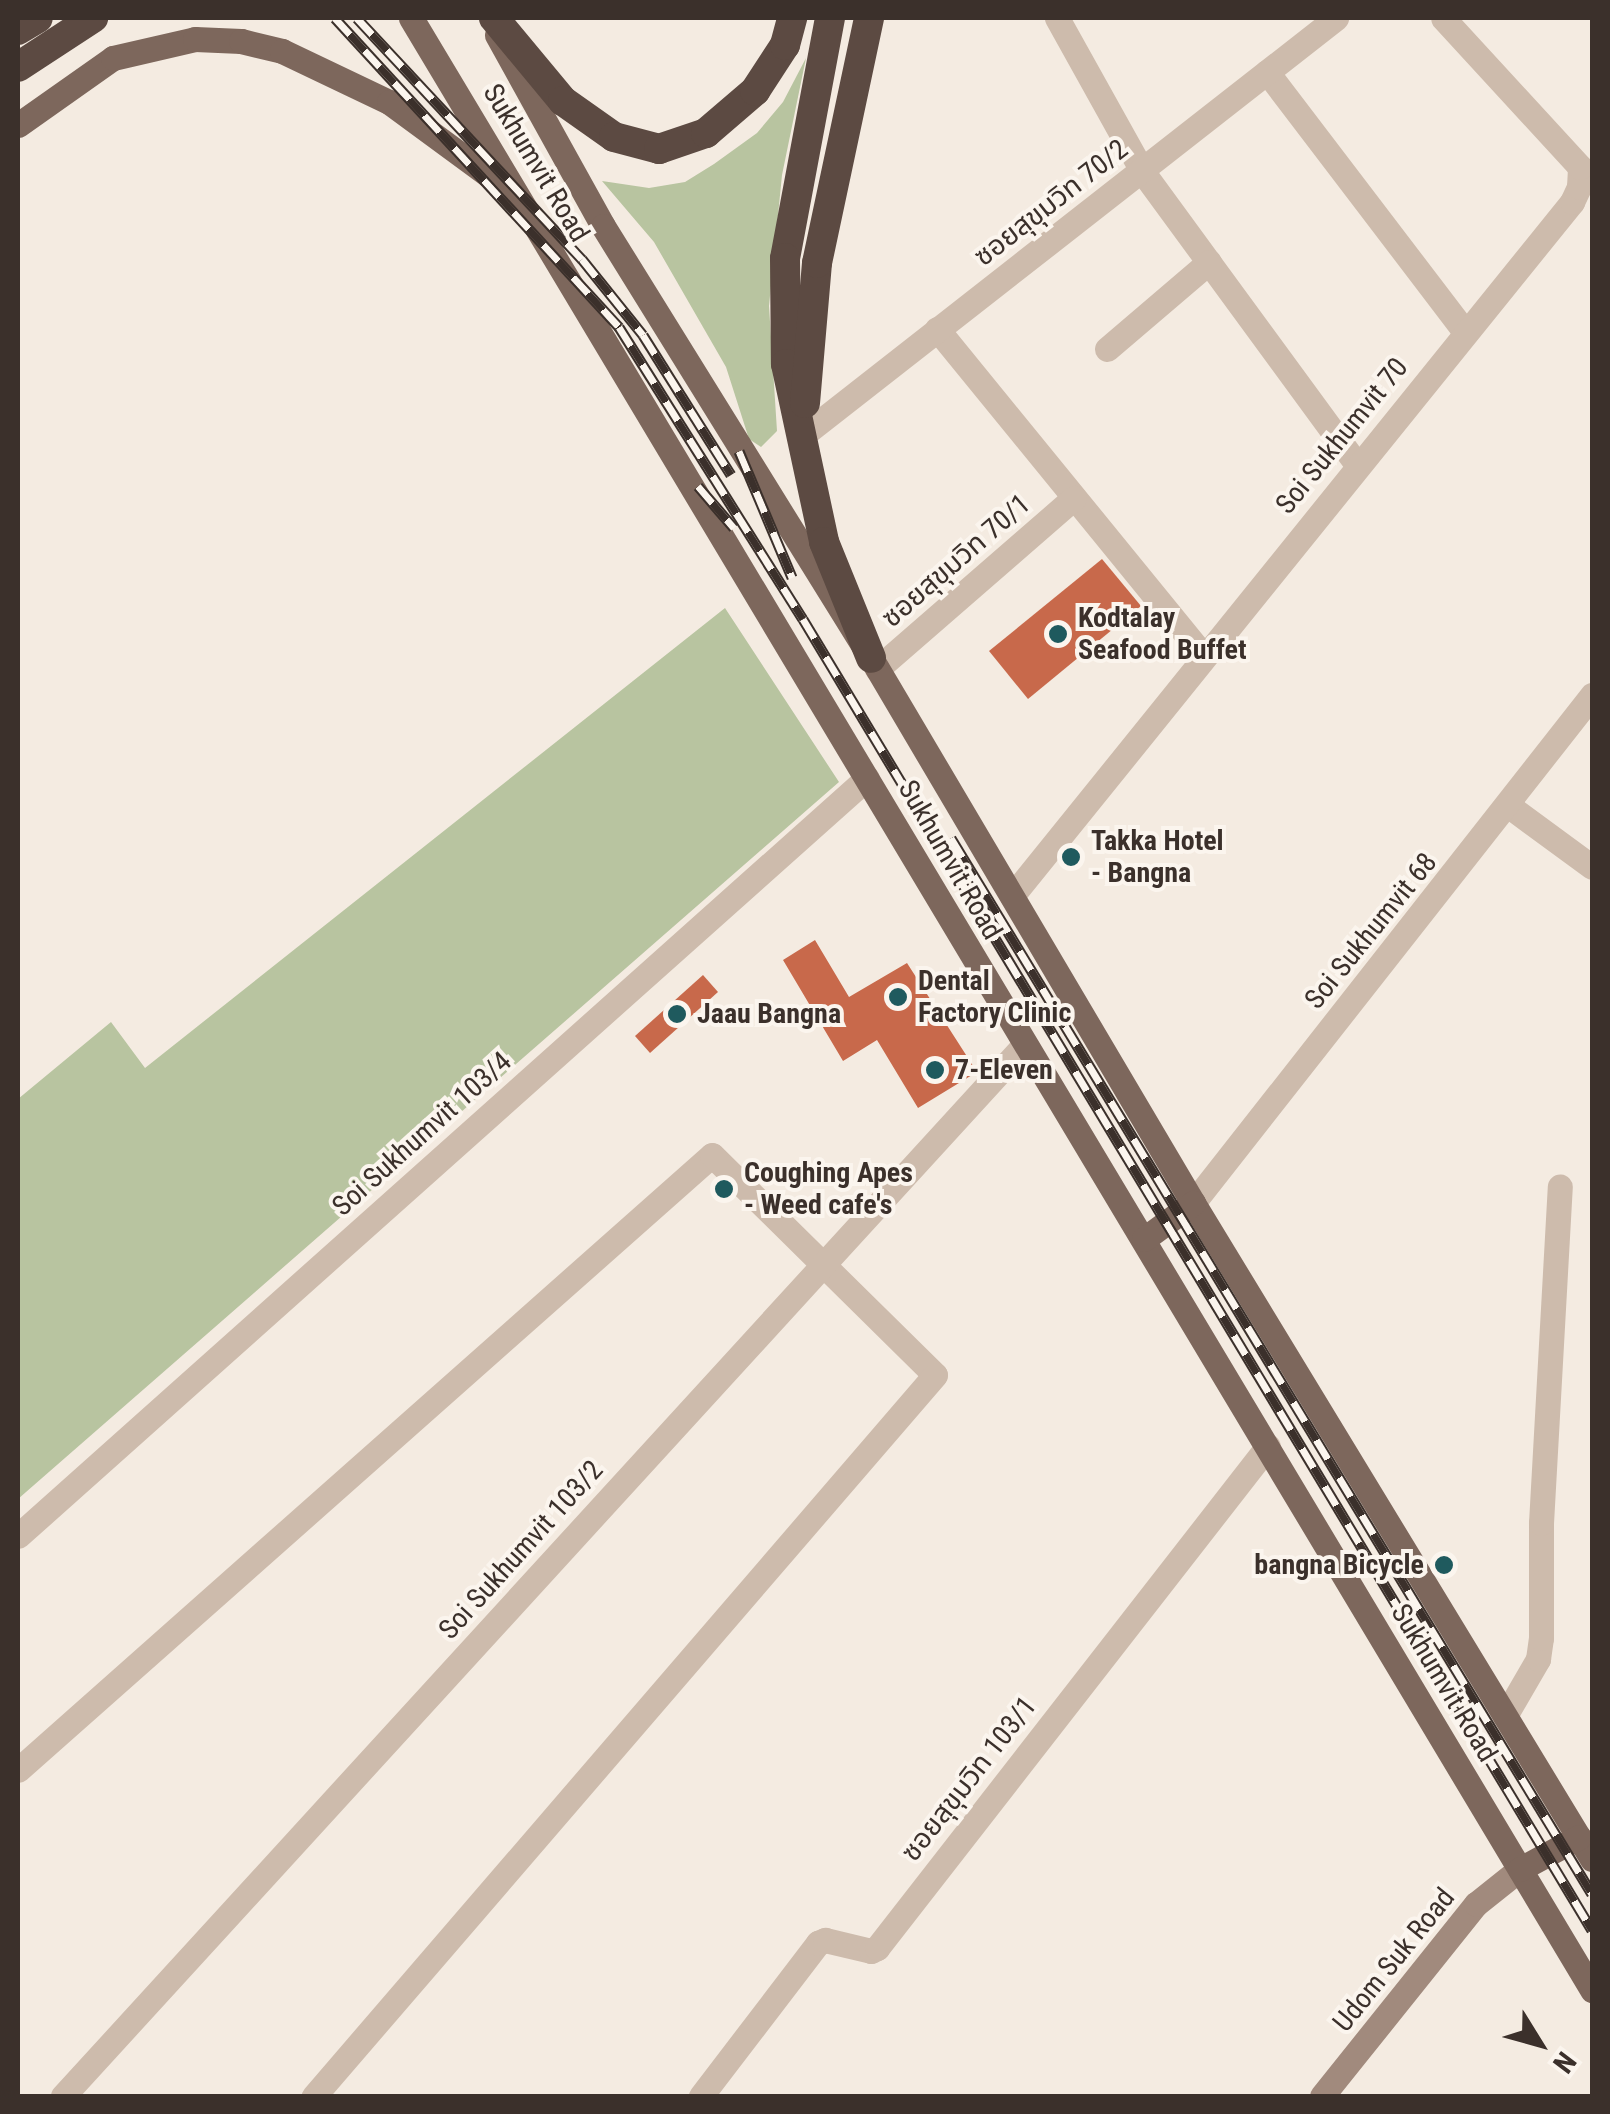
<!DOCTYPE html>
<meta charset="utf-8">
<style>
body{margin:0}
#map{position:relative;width:1610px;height:2114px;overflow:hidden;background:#f4ebe1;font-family:"Roboto Condensed","Noto Sans Thai",sans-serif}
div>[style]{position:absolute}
.green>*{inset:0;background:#b8c4a0}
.building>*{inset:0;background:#c8694b}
.street>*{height:25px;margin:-12.5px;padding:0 12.5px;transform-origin:12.5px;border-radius:12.5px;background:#cdbbac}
.secondary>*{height:25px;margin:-12.5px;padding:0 12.5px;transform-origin:12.5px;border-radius:12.5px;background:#a18a7d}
.primary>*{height:25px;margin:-12.5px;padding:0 12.5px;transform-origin:12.5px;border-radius:12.5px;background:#7d675c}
.highway>*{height:30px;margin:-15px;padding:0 15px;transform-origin:15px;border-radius:15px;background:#5c4a42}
.rail>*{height:11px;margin-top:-5.5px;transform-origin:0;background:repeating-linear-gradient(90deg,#fbf5ee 0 22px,#3b302b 0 44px);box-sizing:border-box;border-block:2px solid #3b302b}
.dots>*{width:28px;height:28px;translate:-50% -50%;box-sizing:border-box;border:5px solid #fbf5ee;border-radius:50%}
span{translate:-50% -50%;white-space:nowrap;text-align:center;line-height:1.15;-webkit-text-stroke:8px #fbf5ee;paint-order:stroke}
.street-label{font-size:28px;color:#3b302b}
.poi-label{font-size:28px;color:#3b302b;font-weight:700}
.left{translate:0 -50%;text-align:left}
.right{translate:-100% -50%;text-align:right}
.frame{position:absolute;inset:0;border:20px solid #3b302b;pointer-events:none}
.north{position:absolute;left:1490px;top:1994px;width:100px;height:100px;-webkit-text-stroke:8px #fbf5ee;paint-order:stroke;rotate:127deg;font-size:28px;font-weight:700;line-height:40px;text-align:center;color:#3b302b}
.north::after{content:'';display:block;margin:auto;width:35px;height:45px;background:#3b302b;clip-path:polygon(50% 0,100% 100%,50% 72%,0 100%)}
</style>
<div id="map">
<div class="green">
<div style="clip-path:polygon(806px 58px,782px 175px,769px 306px,777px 431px,761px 447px,749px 439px,726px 367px,654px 242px,602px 181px,649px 188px,685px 182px,714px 164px,757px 133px,783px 102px)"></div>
<div style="clip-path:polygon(725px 608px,839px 782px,18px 1499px,18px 1099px,111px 1022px,145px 1068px)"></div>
</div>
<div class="building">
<div style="clip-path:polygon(1102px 559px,1141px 606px,1028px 699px,989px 651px)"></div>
<div style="clip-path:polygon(815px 940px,849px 997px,907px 963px,977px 1072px,918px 1108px,877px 1040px,843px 1061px,783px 960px)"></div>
<div style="clip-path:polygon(703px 975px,718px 992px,650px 1053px,635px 1036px)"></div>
</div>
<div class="street">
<div style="left:1057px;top:18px;width:175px;rotate:60.9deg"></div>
<div style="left:1142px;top:171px;width:364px;rotate:53.8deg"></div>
<div style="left:1267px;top:72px;width:327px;rotate:52.7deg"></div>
<div style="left:937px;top:329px;width:422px;rotate:50.8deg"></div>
<div style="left:1107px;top:349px;width:134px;rotate:-40.5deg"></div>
<div style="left:803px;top:435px;width:677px;rotate:-38.04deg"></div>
<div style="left:877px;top:669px;width:261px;rotate:-41deg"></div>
<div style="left:1509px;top:806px;width:103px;rotate:36.3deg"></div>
<div style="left:1012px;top:896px;width:892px;rotate:-51.1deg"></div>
<div style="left:1572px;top:202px;width:17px;rotate:-65deg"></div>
<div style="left:1579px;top:187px;width:20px;rotate:-87deg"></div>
<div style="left:1580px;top:167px;width:202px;rotate:-132.6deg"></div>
<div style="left:1193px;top:1203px;width:646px;rotate:-51.85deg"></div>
<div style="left:18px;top:1536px;width:1138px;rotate:-41.76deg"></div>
<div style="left:1505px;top:1716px;width:66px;rotate:-59.9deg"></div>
<div style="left:1538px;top:1659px;width:21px;rotate:-82deg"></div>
<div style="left:1541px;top:1638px;width:115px;rotate:-90deg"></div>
<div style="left:1541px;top:1523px;width:337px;rotate:-86.8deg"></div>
<div style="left:18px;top:1770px;width:927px;rotate:-41.55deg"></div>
<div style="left:712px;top:1155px;width:313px;rotate:44.6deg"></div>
<div style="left:935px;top:1375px;width:952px;rotate:130.74deg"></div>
<div style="left:63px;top:2096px;width:1424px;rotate:-47.56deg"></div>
<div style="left:701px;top:2096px;width:193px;rotate:-52.6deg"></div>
<div style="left:818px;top:1943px;width:8px;rotate:-23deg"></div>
<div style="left:825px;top:1940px;width:47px;rotate:13.4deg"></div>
<div style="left:871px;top:1951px;width:7px;rotate:-27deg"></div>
<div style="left:877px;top:1948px;width:636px;rotate:-52.09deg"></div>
</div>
<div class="secondary">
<div style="left:1322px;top:2096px;width:246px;rotate:-51.3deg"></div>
<div style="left:1476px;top:1904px;width:56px;rotate:-38.5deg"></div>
</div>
<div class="primary">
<div style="left:411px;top:18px;width:2299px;rotate:59.08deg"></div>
<div style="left:497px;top:35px;width:218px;rotate:61deg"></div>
<div style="left:603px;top:226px;width:508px;rotate:58.19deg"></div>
<div style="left:871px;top:658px;width:633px;rotate:59.42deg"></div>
<div style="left:1193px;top:1203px;width:768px;rotate:58.69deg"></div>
<div style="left:18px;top:125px;width:116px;rotate:-35.2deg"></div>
<div style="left:113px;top:58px;width:84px;rotate:-13deg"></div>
<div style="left:195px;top:39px;width:46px;rotate:2.5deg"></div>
<div style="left:241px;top:41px;width:42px;rotate:13.7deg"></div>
<div style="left:282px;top:51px;width:119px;rotate:25.5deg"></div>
<div style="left:389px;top:102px;width:154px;rotate:36.3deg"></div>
<div style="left:1144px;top:1239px;width:61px;rotate:-36.3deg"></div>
<div style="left:1520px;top:1869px;width:67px;rotate:-28.5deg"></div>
</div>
<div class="highway">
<div style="left:494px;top:18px;width:108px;rotate:50.3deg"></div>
<div style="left:563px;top:101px;width:62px;rotate:35.2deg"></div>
<div style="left:614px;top:137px;width:47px;rotate:14.9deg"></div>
<div style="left:659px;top:149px;width:50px;rotate:-18.8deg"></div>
<div style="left:706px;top:133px;width:65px;rotate:-40.6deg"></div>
<div style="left:755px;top:91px;width:55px;rotate:-56.9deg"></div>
<div style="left:785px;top:45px;width:28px;rotate:-75deg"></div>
<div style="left:830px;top:18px;width:244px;rotate:100.6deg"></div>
<div style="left:785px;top:258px;width:106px;rotate:89.5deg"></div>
<div style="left:786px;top:364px;width:182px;rotate:77.9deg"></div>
<div style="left:824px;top:542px;width:125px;rotate:67.9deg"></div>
<div style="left:18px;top:30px;width:23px;rotate:-31deg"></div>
<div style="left:18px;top:67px;width:90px;rotate:-33.2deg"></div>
<div style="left:805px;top:403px;width:141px;rotate:-85.1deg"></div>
<div style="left:817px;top:263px;width:250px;rotate:-78deg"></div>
</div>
<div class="rail">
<div style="left:335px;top:18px;width:420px;rotate:47.4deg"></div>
<div style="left:619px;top:327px;width:345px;rotate:57.8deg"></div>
<div style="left:803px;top:619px;width:1530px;rotate:58.96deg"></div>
<div style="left:357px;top:18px;width:330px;rotate:47deg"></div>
<div style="left:582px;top:259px;width:97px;rotate:51.2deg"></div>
<div style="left:643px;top:335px;width:165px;rotate:57.8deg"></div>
<div style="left:739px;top:451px;width:137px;rotate:67.2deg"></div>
<div style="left:698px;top:486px;width:55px;rotate:49.4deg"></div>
<div style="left:951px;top:838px;width:1235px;rotate:58.74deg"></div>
</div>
<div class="dots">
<div style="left:1058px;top:634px;background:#1f5a5e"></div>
<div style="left:1071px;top:857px;background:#1f5a5e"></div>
<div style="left:898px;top:997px;background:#1f5a5e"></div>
<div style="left:677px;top:1014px;background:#1f5a5e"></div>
<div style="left:935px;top:1070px;background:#1f5a5e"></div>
<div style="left:724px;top:1189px;background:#1f5a5e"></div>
<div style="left:1444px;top:1565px;background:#1f5a5e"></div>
</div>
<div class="street-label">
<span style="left:536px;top:163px;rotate:59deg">Sukhumvit Road</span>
<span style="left:1051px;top:203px;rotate:-38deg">ซอยสุขุมวิท 70/2</span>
<span style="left:1342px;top:436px;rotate:-51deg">Soi Sukhumvit 70</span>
<span style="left:956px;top:561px;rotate:-41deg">ซอยสุขุมวิท 70/1</span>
<span style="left:950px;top:860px;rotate:60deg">Sukhumvit Road</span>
<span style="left:1371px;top:931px;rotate:-51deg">Soi Sukhumvit 68</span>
<span style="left:422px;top:1134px;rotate:-42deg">Soi Sukhumvit 103/4</span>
<span style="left:521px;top:1550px;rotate:-48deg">Soi Sukhumvit 103/2</span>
<span style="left:1444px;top:1683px;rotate:59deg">Sukhumvit Road</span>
<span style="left:969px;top:1779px;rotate:-52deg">ซอยสุขุมวิท 103/1</span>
<span style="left:1394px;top:1960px;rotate:-51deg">Udom Suk Road</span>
</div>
<div class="poi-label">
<span class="left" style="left:1078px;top:634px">Kodtalay<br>Seafood Buffet</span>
<span class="left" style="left:1091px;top:857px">Takka Hotel<br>- Bangna</span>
<span class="left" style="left:918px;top:997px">Dental<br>Factory Clinic</span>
<span class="left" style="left:697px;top:1014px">Jaau Bangna</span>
<span class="left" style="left:955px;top:1070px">7-Eleven</span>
<span class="left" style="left:744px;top:1189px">Coughing Apes<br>- Weed cafe's</span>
<span class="right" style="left:1424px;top:1565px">bangna Bicycle</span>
</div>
<div class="frame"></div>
<div class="north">N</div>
</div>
